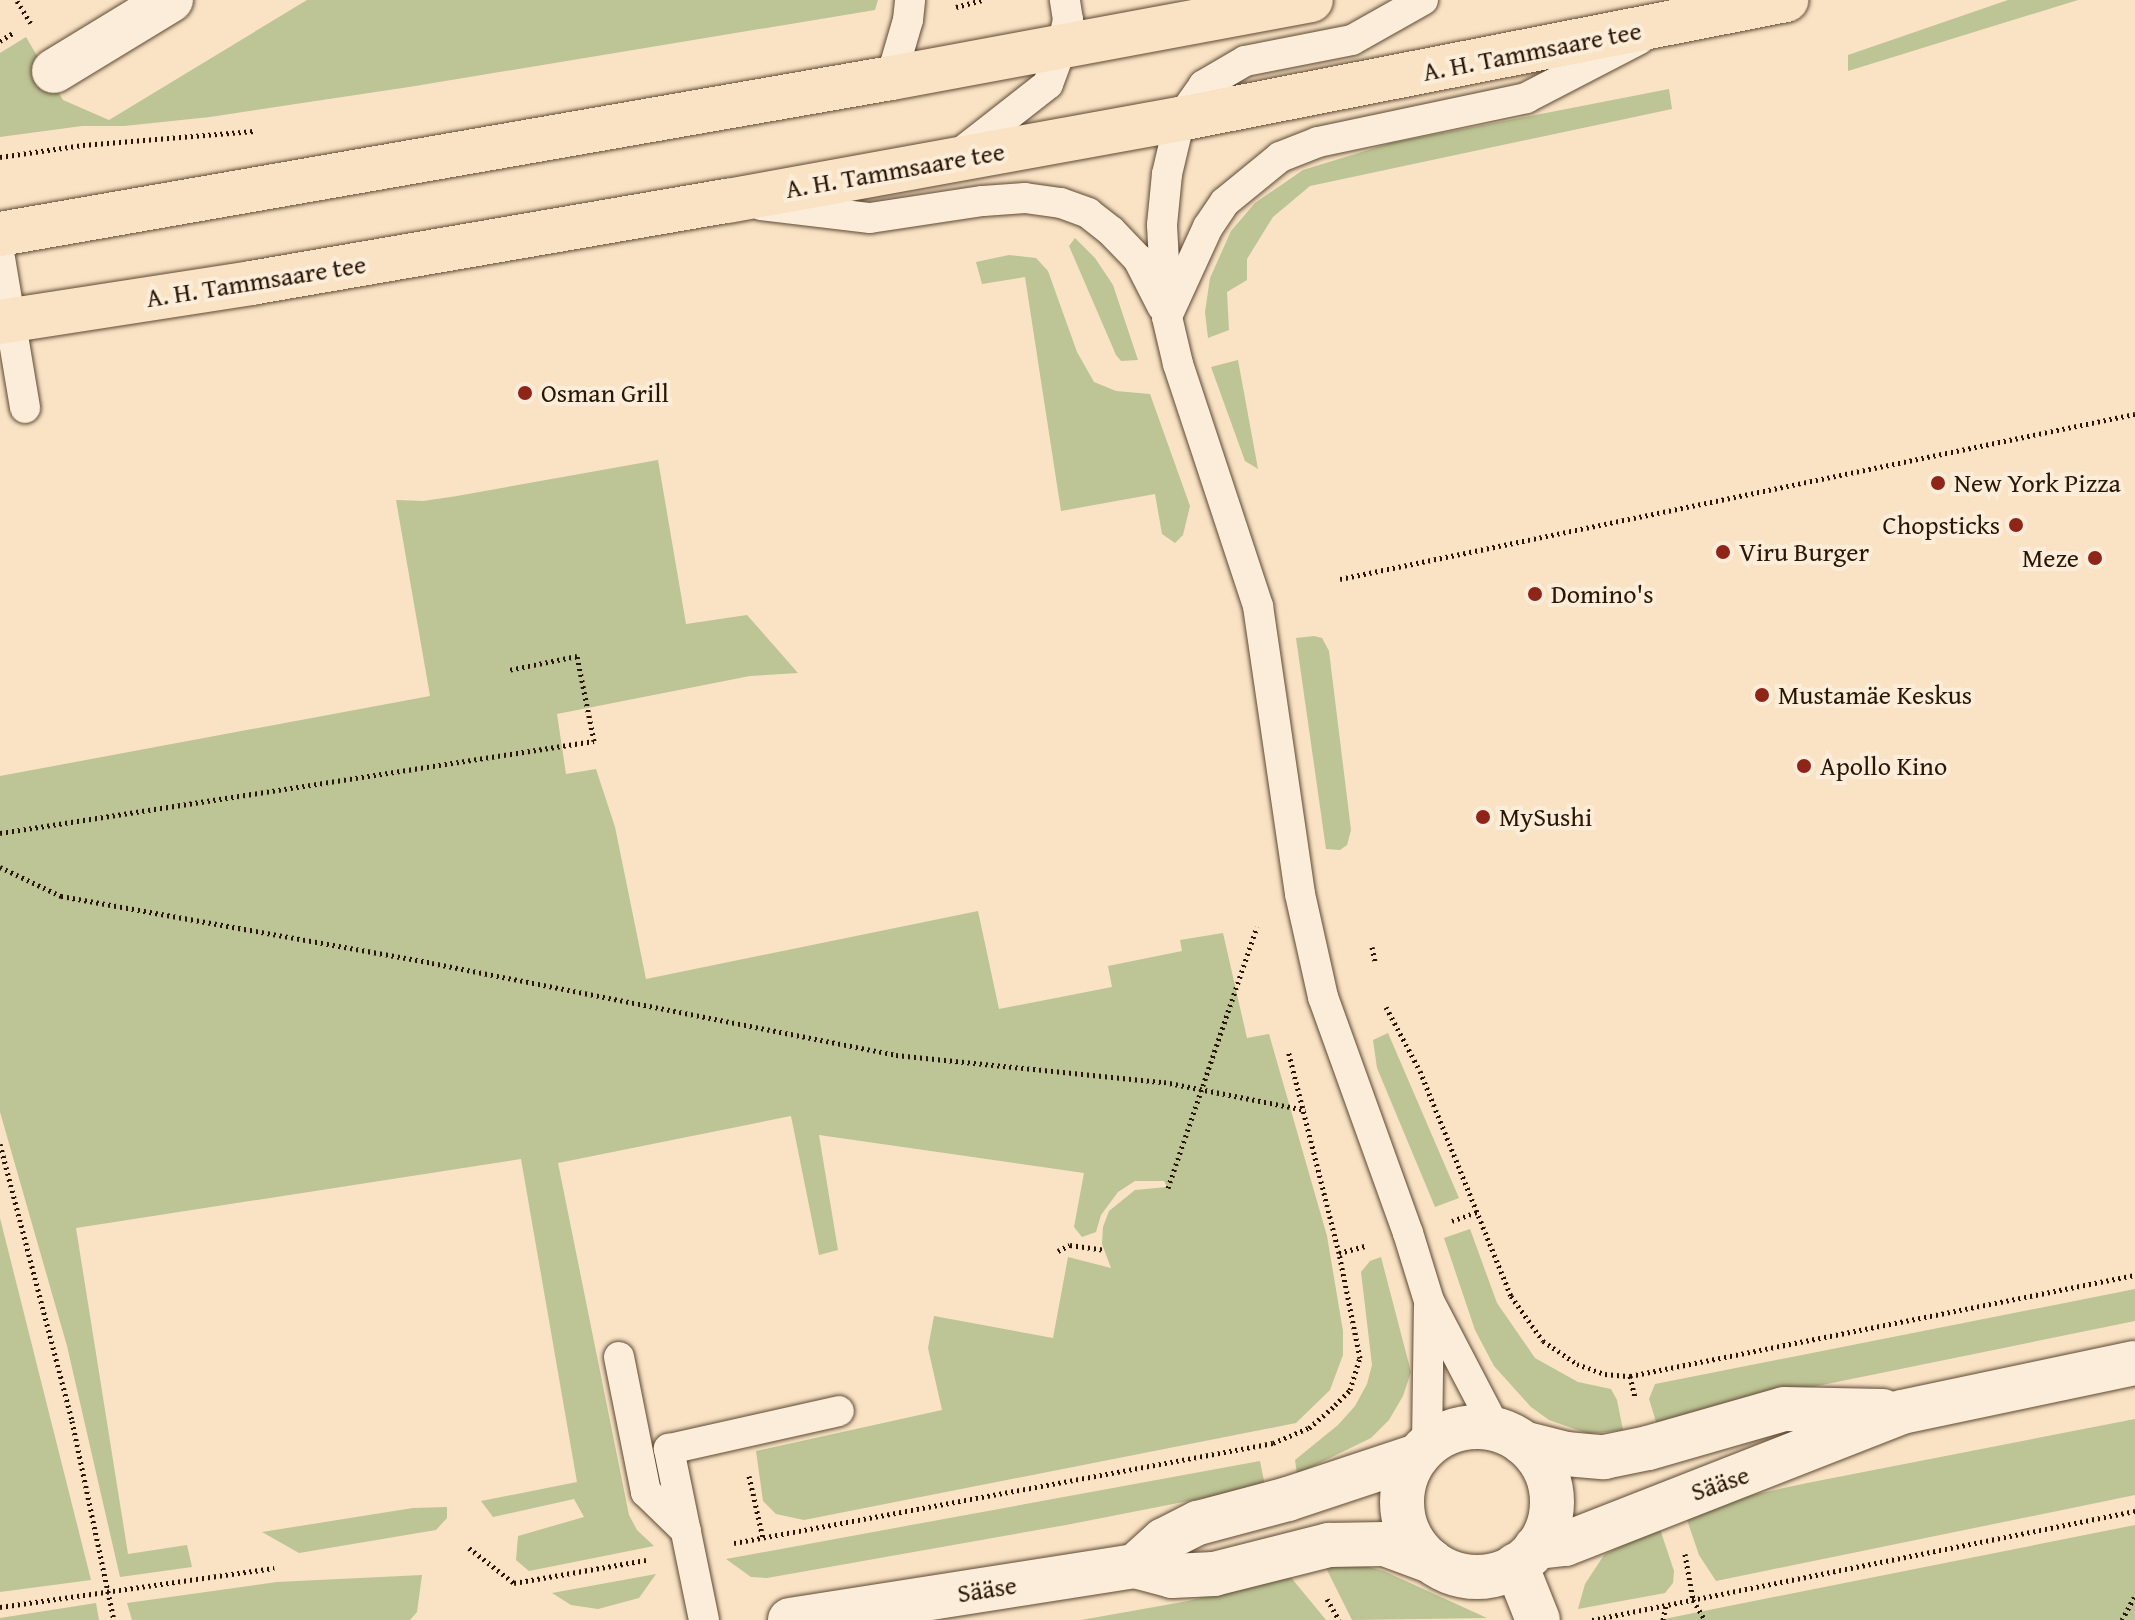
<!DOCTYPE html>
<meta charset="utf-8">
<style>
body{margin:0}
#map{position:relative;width:2135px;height:1620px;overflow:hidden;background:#f9e3c4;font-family:"Gentium Book Plus",serif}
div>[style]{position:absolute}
.green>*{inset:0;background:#bdc495}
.path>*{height:5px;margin-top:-2.5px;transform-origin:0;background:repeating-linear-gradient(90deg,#2a1604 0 2px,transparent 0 6px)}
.roads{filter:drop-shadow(0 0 2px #5e4934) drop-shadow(0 0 2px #5e4934)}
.lane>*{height:30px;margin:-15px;padding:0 15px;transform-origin:15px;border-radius:15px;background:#fbedd9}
.street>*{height:44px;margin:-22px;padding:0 22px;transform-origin:22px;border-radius:22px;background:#fbedd9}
.street>.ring{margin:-22px;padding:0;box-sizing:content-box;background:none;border:44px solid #fbedd9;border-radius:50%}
.primary>*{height:44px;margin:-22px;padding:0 22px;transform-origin:22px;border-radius:22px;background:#f9e3c4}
.dots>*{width:22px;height:22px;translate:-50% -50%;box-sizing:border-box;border:4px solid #fbedd9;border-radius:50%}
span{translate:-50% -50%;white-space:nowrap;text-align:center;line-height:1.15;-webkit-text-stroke:8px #fbedd9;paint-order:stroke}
.street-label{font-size:26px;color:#2a1604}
.poi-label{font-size:26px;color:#2a1604}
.left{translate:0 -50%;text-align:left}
.right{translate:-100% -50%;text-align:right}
</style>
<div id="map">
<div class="green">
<div style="clip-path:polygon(307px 0,878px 0,875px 10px,409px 87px,210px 117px,124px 126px,82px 126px,0 137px,0 53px,26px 37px,63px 100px,109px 120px)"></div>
<div style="clip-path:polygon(2008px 0,2078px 0,1848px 71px,1848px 55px)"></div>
<div style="clip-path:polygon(1669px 89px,1672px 109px,1310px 186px,1273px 217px,1247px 259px,1247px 280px,1227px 292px,1229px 330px,1208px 338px,1205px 312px,1210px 278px,1231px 231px,1255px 203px,1303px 170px,1391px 143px)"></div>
<div style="clip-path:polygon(1075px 238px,1095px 258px,1113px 285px,1138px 360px,1121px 361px,1116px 355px,1069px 246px)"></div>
<div style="clip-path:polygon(1009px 255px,1036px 258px,1048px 271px,1077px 352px,1094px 382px,1116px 391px,1150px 394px,1190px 506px,1183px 535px,1175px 543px,1162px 534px,1155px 494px,1061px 511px,1025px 277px,982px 284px,976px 262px)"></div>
<div style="clip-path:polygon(1238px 360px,1258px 469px,1245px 461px,1211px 367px)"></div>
<div style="clip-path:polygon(658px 460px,686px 624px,747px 615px,798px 673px,750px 676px,557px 714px,566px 774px,596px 769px,615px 827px,646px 979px,978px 911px,999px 1009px,1112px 987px,1108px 966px,1182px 951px,1180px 940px,1223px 933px,1247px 1038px,1269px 1034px,1327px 1236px,1343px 1331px,1343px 1355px,1330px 1390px,1296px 1423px,804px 1520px,776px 1514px,763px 1501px,756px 1451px,942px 1410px,928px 1348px,934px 1316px,1053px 1338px,1068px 1257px,1111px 1268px,1102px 1244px,1103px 1227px,1109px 1211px,1135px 1190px,1167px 1187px,1164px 1181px,1135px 1181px,1118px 1192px,1101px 1215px,1096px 1232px,1082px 1237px,1074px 1227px,1084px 1173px,819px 1135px,838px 1250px,819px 1255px,791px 1116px,558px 1163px,629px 1515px,637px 1530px,654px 1546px,529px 1571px,516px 1560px,518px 1536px,584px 1517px,574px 1499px,493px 1517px,481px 1501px,577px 1482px,521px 1159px,76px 1228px,128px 1554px,187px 1545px,192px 1567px,120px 1577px,67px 1346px,0 1112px,0 776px,430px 696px,396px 500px,423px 501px,457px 496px)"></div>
<div style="clip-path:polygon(1314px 636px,1322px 638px,1329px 651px,1351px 830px,1347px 845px,1340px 850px,1326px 849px,1296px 638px)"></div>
<div style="clip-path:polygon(1388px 1033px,1459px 1198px,1435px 1207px,1377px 1068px,1373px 1040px)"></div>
<div style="clip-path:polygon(0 1218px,91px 1580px,0 1592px)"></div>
<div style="clip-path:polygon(1470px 1229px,1497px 1303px,1535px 1358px,1578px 1382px,1611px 1389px,1617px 1400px,1623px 1430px,1589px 1434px,1549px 1420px,1531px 1407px,1494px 1366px,1475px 1330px,1444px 1238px)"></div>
<div style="clip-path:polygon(1381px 1257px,1411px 1372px,1403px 1396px,1389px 1420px,1371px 1438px,1297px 1474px,1295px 1460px,1338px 1425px,1355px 1406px,1367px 1384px,1372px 1365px,1361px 1272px,1370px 1261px)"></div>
<div style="clip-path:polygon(2135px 1289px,2135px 1321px,1754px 1399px,1657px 1425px,1649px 1399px,1655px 1384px)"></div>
<div style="clip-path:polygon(2135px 1419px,2135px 1495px,1716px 1581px,1699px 1555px,1685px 1514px,1702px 1506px,1807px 1483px)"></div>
<div style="clip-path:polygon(1260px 1461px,1265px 1486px,1066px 1525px,767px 1578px,751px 1577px,726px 1559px)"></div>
<div style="clip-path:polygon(447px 1507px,447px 1518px,436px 1530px,299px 1553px,262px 1532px,413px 1508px)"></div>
<div style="clip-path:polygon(2135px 1525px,2135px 1620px,1660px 1620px,1674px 1617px)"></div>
<div style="clip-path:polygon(1659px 1526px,1674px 1571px,1673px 1583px,1665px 1593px,1578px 1609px,1585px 1584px,1604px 1555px)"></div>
<div style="clip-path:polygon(1349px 1562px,1384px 1571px,1487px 1618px,1352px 1620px,1325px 1566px)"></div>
<div style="clip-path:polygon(656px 1574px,639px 1598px,598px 1609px,571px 1605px,552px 1593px)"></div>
<div style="clip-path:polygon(422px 1575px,417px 1612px,410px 1620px,132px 1620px,127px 1603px,277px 1582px)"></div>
<div style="clip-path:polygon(1289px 1575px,1326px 1620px,1081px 1620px,1188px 1601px)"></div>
<div style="clip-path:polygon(96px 1603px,99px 1620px,0 1620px,0 1618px)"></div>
</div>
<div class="path">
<div style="left:17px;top:1px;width:26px;rotate:58deg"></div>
<div style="left:956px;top:7px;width:27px;rotate:-15deg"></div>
<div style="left:0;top:41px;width:15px;rotate:-32deg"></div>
<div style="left:0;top:157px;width:84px;rotate:-8.2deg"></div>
<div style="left:83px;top:145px;width:172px;rotate:-4.7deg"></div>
<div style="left:1340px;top:579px;width:812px;rotate:-11.73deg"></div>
<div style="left:0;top:833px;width:601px;rotate:-8.8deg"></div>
<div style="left:594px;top:741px;width:87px;rotate:-101.3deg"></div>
<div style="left:577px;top:656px;width:69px;rotate:168.4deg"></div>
<div style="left:0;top:867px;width:68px;rotate:25.4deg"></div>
<div style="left:61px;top:896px;width:377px;rotate:10.2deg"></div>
<div style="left:432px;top:963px;width:473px;rotate:11.2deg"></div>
<div style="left:896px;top:1055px;width:269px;rotate:5.8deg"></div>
<div style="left:1164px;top:1082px;width:144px;rotate:11.2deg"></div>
<div style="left:1372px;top:947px;width:14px;rotate:78deg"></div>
<div style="left:1386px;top:1007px;width:72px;rotate:62deg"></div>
<div style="left:1420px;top:1071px;width:243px;rotate:68deg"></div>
<div style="left:1511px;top:1296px;width:55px;rotate:54.6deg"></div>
<div style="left:1543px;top:1341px;width:41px;rotate:34.1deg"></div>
<div style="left:1577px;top:1364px;width:30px;rotate:20deg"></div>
<div style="left:1605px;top:1374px;width:25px;rotate:5deg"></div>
<div style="left:1630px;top:1376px;width:515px;rotate:-11.31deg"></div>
<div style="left:0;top:1144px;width:286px;rotate:75.4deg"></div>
<div style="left:72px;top:1421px;width:203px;rotate:78.1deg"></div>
<div style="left:1168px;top:1188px;width:276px;rotate:-71.2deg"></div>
<div style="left:1452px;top:1221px;width:27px;rotate:-20deg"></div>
<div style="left:1058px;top:1251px;width:13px;rotate:-27deg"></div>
<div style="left:1070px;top:1245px;width:34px;rotate:8deg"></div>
<div style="left:1339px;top:1253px;width:27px;rotate:-15deg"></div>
<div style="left:1630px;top:1376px;width:23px;rotate:77deg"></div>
<div style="left:749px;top:1476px;width:64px;rotate:77.3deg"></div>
<div style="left:734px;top:1543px;width:548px;rotate:-10.51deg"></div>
<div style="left:1273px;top:1443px;width:39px;rotate:-23deg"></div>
<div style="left:1309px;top:1428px;width:35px;rotate:-41deg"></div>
<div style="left:1335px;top:1405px;width:21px;rotate:-45deg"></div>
<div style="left:1350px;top:1390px;width:34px;rotate:-73deg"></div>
<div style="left:1360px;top:1358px;width:107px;rotate:-101.3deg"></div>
<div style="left:1339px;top:1253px;width:209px;rotate:-104.1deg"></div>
<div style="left:469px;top:1548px;width:57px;rotate:37.9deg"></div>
<div style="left:514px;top:1583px;width:134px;rotate:-9.9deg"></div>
<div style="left:1685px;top:1554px;width:47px;rotate:80.1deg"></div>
<div style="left:1693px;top:1600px;width:23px;rotate:59deg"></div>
<div style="left:1327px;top:1599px;width:24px;rotate:60deg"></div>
<div style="left:0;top:1607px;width:277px;rotate:-8.1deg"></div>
<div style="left:1592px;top:1620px;width:554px;rotate:-11.35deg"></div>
<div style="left:1663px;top:1620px;width:15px;rotate:-79deg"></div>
<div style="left:2122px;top:1620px;width:27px;rotate:-62deg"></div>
</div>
<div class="roads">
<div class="lane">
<div style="left:1423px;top:0;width:81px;rotate:150.6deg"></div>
<div style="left:1352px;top:40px;width:109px;rotate:168.9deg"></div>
<div style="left:1245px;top:61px;width:48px;rotate:149.7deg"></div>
<div style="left:1204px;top:85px;width:42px;rotate:125.2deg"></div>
<div style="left:1180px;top:119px;width:57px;rotate:103.3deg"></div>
<div style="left:1167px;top:174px;width:51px;rotate:95.6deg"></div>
<div style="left:1162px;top:225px;width:92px;rotate:86.9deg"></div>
<div style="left:1167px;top:317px;width:48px;rotate:76.8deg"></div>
<div style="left:1178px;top:364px;width:255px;rotate:71.7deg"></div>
<div style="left:1258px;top:606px;width:291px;rotate:81.7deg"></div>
<div style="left:1300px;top:894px;width:106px;rotate:77.4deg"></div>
<div style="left:1323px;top:997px;width:251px;rotate:70.2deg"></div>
<div style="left:1408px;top:1233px;width:71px;rotate:72.8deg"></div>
<div style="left:1429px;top:1301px;width:144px;rotate:62.4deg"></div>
<div style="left:891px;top:78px;width:60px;rotate:-73.7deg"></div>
<div style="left:908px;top:20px;width:20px;rotate:-84deg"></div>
<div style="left:955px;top:157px;width:118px;rotate:-38.1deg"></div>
<div style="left:1048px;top:84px;width:40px;rotate:-69.8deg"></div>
<div style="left:1062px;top:46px;width:27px;rotate:-77deg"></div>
<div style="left:1068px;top:20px;width:20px;rotate:-99deg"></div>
<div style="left:761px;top:205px;width:110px;rotate:6.8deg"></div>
<div style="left:870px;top:218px;width:114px;rotate:-8.6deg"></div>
<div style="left:983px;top:201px;width:42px;rotate:-4.1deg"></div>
<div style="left:1025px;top:198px;width:36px;rotate:8deg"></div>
<div style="left:1061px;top:203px;width:29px;rotate:20deg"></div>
<div style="left:1088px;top:213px;width:29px;rotate:38deg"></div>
<div style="left:1111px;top:231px;width:39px;rotate:46deg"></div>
<div style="left:1138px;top:259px;width:53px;rotate:62.9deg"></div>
<div style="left:0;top:258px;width:152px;rotate:80.5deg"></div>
<div style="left:1169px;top:312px;width:94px;rotate:-65.4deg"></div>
<div style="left:1208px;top:227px;width:30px;rotate:-56deg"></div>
<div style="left:1225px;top:202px;width:71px;rotate:-39.3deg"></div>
<div style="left:1280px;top:157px;width:41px;rotate:-21.5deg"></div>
<div style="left:1318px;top:142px;width:213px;rotate:-11.9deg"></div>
<div style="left:1526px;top:98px;width:128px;rotate:-27.4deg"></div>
<div style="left:619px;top:1357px;width:138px;rotate:78.7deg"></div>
<div style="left:646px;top:1492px;width:56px;rotate:44.3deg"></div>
<div style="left:1427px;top:1445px;width:138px;rotate:-89.2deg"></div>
<div style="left:704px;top:1620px;width:175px;rotate:-101.6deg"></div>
<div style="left:669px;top:1449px;width:174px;rotate:-12.6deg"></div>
</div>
<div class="street">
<div style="left:54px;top:71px;width:137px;rotate:-31.3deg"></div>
<div class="ring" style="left:1402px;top:1427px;width:106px;height:106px"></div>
<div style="left:1523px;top:1443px;width:44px;rotate:14.3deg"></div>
<div style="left:1566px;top:1454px;width:38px;rotate:5deg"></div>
<div style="left:1604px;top:1457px;width:45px;rotate:-11.6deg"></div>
<div style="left:1648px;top:1448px;width:141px;rotate:-16deg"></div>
<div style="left:1784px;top:1409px;width:99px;rotate:1.2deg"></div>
<div style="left:1536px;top:1547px;width:29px;rotate:-6deg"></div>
<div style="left:1565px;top:1544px;width:362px;rotate:-21.4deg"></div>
<div style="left:1902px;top:1412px;width:238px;rotate:-11.9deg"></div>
<div style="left:1516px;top:1565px;width:59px;rotate:68.2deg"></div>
<div style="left:1135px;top:1566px;width:39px;rotate:-42deg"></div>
<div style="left:1164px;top:1540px;width:38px;rotate:-27deg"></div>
<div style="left:1198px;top:1523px;width:93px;rotate:-14.9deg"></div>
<div style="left:1288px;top:1499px;width:136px;rotate:-18.4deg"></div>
<div style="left:790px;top:1620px;width:349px;rotate:-8.9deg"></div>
<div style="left:1135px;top:1566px;width:38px;rotate:15deg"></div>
<div style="left:1172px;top:1576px;width:42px;rotate:-2.7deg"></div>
<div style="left:1214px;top:1574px;width:119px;rotate:-14.2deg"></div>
<div style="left:1329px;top:1545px;width:56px;rotate:-1deg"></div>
<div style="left:1385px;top:1544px;width:49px;rotate:20.3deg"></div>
</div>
<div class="primary">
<div style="left:0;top:234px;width:905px;rotate:-9.93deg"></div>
<div style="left:891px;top:78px;width:427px;rotate:-10.5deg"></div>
<div style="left:0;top:322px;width:254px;rotate:-8.8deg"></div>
<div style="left:251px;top:283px;width:484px;rotate:-9.8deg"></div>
<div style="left:728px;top:201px;width:459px;rotate:-10.3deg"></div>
<div style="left:1180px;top:119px;width:618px;rotate:-11.11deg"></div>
</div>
</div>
<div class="dots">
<div style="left:525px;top:393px;background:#8f2418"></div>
<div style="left:1938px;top:483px;background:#8f2418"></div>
<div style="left:2016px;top:525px;background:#8f2418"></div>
<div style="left:1723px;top:552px;background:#8f2418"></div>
<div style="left:2095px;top:558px;background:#8f2418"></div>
<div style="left:1535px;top:594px;background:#8f2418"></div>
<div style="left:1762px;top:695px;background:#8f2418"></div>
<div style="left:1804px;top:766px;background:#8f2418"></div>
<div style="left:1483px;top:817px;background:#8f2418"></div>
</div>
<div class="street-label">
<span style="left:1532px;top:51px;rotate:-11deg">A. H. Tammsaare tee</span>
<span style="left:895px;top:170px;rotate:-10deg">A. H. Tammsaare tee</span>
<span style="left:256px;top:281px;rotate:-9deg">A. H. Tammsaare tee</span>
<span style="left:1720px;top:1483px;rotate:-19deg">Sääse</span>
<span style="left:987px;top:1589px;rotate:-9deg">Sääse</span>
</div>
<div class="poi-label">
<span class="left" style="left:541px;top:393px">Osman Grill</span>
<span class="left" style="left:1954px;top:483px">New York Pizza</span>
<span class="right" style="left:2000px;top:525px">Chopsticks</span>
<span class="left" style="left:1739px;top:552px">Viru Burger</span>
<span class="right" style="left:2079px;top:558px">Meze</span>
<span class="left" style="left:1551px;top:594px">Domino's</span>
<span class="left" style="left:1778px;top:695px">Mustamäe Keskus</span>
<span class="left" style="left:1820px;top:766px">Apollo Kino</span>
<span class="left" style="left:1499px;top:817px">MySushi</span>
</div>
</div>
